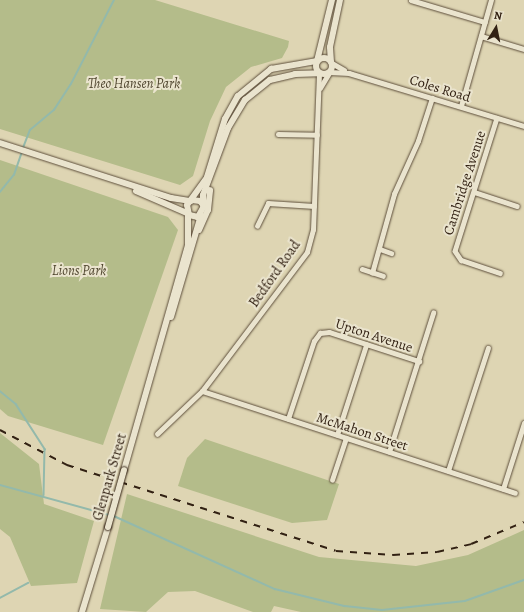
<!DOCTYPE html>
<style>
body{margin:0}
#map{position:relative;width:524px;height:612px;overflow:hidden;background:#ded5b3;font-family:Alegreya,serif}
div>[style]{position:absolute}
.green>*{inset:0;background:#b4bc8a}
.stream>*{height:1.5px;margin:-0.75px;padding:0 0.75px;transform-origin:0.75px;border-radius:0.75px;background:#93b9ab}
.roads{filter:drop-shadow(0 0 1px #5d4e3b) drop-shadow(0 0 1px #5d4e3b)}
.street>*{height:4.5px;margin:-2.25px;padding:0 2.25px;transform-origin:2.25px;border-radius:2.25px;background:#eae4ce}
.secondary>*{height:6px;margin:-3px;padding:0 3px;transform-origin:3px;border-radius:3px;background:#eae4ce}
.secondary>.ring{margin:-3px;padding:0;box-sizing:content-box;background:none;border:6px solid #eae4ce;border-radius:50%}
.rail>*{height:1.5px;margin-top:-0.75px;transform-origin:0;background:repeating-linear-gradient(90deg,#322113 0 7px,transparent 0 14px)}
.bridges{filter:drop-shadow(0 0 1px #322113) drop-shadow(0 0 1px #322113)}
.secondary-bridge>*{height:6px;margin:-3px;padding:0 3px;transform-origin:3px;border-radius:3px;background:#eae4ce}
span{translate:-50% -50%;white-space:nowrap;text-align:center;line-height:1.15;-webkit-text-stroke:4px #eae4ce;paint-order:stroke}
.park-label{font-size:14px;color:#524831;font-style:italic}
.street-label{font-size:14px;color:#322113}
.north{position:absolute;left:476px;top:8px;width:40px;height:40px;-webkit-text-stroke:3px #eae4ce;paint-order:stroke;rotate:10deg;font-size:11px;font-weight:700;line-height:16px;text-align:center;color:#322113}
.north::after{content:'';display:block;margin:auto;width:14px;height:18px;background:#322113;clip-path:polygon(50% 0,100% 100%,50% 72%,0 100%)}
</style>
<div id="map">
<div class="green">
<div style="clip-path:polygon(0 0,155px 0,289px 41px,288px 47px,282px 58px,251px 67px,226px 87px,210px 121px,193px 176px,180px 185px,0 129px)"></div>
<div style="clip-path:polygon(0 160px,168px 217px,178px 230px,103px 445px,8px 416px,0 409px)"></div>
<div style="clip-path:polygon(0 433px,39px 464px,44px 504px,94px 521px,77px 583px,31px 586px,10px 537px,0 529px)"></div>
<div style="clip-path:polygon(205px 439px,339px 484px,327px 520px,292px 523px,178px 486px,187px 458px)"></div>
<div style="clip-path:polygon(127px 494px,319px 557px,416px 566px,468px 555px,524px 530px,524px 612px,301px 612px,274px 606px,271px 612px,253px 612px,195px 591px,168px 592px,146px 612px,100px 609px)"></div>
</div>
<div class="stream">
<div style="left:23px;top:148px;width:19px;rotate:-69deg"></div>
<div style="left:30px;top:130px;width:31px;rotate:-40deg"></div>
<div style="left:54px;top:110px;width:31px;rotate:-57deg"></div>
<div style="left:71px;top:84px;width:94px;rotate:-62.9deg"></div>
<div style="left:0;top:192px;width:22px;rotate:-51deg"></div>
<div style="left:14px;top:175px;width:24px;rotate:-71deg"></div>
<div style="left:0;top:391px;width:21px;rotate:39deg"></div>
<div style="left:16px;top:404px;width:54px;rotate:57.2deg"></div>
<div style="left:45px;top:449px;width:46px;rotate:91.2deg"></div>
<div style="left:0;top:485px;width:114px;rotate:15.3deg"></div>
<div style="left:114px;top:516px;width:177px;rotate:24.4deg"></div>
<div style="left:275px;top:589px;width:72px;rotate:13.7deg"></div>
<div style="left:345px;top:606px;width:37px;rotate:6deg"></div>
<div style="left:382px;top:610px;width:83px;rotate:-6.2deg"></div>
<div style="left:465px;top:601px;width:63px;rotate:-19.6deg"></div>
<div style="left:0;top:598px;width:32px;rotate:-28deg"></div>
</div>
<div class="roads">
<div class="street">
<div style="left:411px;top:0;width:77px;rotate:16.6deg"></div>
<div style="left:481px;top:36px;width:45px;rotate:16.8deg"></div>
<div style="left:332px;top:63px;width:14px;rotate:30deg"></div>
<div style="left:329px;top:72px;width:20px;rotate:3deg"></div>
<div style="left:349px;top:73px;width:183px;rotate:16.8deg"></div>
<div style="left:320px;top:88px;width:17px;rotate:-59deg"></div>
<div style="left:461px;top:106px;width:110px;rotate:-74.2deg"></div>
<div style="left:497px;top:118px;width:139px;rotate:107.5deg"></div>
<div style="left:455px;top:251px;width:11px;rotate:56deg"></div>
<div style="left:461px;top:260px;width:41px;rotate:18.4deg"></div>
<div style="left:278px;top:134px;width:39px;rotate:1deg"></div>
<div style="left:474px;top:192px;width:45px;rotate:18deg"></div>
<div style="left:257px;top:226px;width:25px;rotate:-64deg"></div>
<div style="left:268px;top:203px;width:46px;rotate:3.7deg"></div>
<div style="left:380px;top:249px;width:12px;rotate:20deg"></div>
<div style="left:362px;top:269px;width:22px;rotate:18deg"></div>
<div style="left:372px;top:273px;width:82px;rotate:-74.4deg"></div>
<div style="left:394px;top:194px;width:58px;rotate:-65.6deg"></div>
<div style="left:418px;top:141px;width:45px;rotate:-72deg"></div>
<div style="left:202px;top:391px;width:329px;rotate:18deg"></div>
<div style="left:288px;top:419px;width:82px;rotate:-71.6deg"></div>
<div style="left:314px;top:341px;width:10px;rotate:-53deg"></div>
<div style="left:320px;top:333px;width:9px;rotate:-6deg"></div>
<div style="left:329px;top:332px;width:95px;rotate:17.9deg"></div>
<div style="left:157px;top:434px;width:62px;rotate:-43.7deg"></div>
<div style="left:202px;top:391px;width:174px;rotate:-52.9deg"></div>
<div style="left:307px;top:252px;width:23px;rotate:-75deg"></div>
<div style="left:313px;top:230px;width:157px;rotate:-87.8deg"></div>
<div style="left:337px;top:435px;width:95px;rotate:-72.1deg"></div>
<div style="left:389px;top:452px;width:146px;rotate:-72.4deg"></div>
<div style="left:448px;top:471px;width:129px;rotate:-72deg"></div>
<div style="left:332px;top:480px;width:44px;rotate:-71.6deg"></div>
<div style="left:503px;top:489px;width:69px;rotate:-72.3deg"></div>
</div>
<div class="secondary">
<div class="ring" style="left:316px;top:58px;width:10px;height:10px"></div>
<div style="left:317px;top:61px;width:63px;rotate:-76.2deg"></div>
<div style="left:331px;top:62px;width:15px;rotate:-94deg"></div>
<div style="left:330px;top:47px;width:48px;rotate:-78deg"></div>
<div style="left:0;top:143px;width:180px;rotate:17.8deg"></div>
<div style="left:171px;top:198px;width:20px;rotate:9deg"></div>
<div style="left:136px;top:191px;width:56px;rotate:23.3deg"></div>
<div style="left:192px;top:200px;width:8px;rotate:7deg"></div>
<div style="left:200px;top:201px;width:6px;rotate:51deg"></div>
<div style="left:204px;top:206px;width:13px;rotate:119deg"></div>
<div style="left:198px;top:217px;width:9px;rotate:-167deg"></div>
<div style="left:189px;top:215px;width:10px;rotate:-101deg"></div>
<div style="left:187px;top:205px;width:34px;rotate:-54deg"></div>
<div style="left:207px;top:177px;width:61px;rotate:-72.8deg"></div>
<div style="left:225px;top:119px;width:26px;rotate:-61deg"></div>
<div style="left:238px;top:96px;width:43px;rotate:-39.3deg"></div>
<div style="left:271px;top:69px;width:47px;rotate:-9.9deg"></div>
<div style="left:203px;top:205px;width:10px;rotate:-90deg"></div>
<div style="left:203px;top:195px;width:72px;rotate:-69.5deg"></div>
<div style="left:228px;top:128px;width:33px;rotate:-59deg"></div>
<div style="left:245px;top:100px;width:32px;rotate:-39deg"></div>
<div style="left:270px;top:80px;width:26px;rotate:-13deg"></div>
<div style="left:295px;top:74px;width:24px;rotate:-2deg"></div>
<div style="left:199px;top:230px;width:22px;rotate:-66deg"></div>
<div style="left:208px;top:210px;width:20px;rotate:-84deg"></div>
<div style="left:171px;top:317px;width:106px;rotate:-73.6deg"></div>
<div style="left:124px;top:470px;width:233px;rotate:-74.1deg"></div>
<div style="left:188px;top:246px;width:32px;rotate:-90deg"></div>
<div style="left:82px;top:612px;width:89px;rotate:-73deg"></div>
</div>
</div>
<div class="rail">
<div style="left:0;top:430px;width:76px;rotate:27.6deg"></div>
<div style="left:67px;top:465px;width:282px;rotate:17.7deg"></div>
<div style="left:336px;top:551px;width:57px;rotate:4deg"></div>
<div style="left:393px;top:555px;width:44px;rotate:-3.9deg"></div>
<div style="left:437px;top:552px;width:35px;rotate:-13deg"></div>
<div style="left:471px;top:544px;width:57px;rotate:-22.5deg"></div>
</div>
<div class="bridges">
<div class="secondary-bridge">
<div style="left:108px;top:527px;width:59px;rotate:-74.3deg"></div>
</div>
</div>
<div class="park-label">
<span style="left:134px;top:84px">Theo Hansen Park</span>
<span style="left:79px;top:271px">Lions Park</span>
</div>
<div class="street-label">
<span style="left:440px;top:89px;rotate:17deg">Coles Road</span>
<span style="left:465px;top:183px;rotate:-72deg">Cambridge Avenue</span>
<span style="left:275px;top:274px;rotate:-55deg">Bedford Road</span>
<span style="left:374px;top:336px;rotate:18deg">Upton Avenue</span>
<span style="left:362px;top:432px;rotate:18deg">McMahon Street</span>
<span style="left:110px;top:477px;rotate:-74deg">Glenpark Street</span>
</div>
<div class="north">N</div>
</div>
